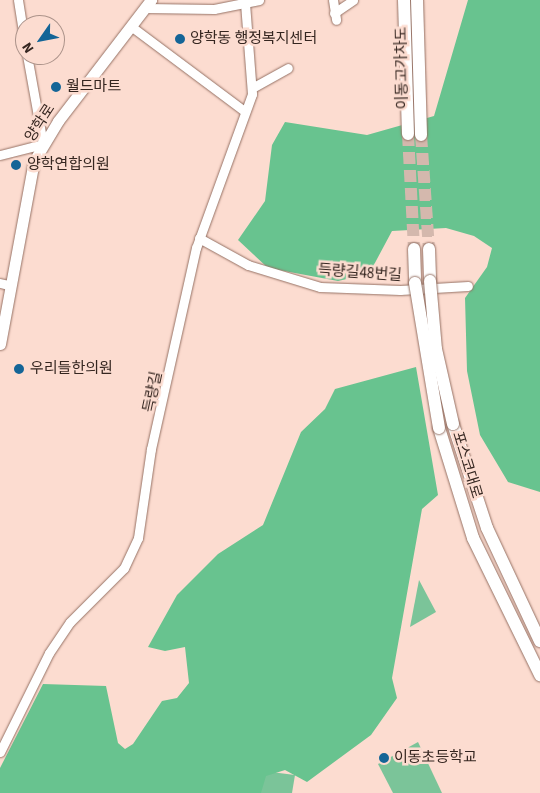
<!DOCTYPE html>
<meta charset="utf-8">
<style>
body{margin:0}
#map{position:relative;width:540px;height:793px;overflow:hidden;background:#fcdcd0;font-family:"Source Sans 3","Noto Sans KR",sans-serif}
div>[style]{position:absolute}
.green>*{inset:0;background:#7bc499}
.forest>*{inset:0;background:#68c38f}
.primary-tunnel>*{height:12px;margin-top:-6px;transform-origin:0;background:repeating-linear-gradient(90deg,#d4b8ad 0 12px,transparent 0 18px)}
.roads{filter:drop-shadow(0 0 1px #967265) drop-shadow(0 0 1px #967265)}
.street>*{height:9px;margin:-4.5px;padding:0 4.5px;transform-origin:4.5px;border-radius:4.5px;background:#fff}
.secondary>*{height:11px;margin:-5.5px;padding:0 5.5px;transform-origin:5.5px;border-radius:5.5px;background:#fff}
.primary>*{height:12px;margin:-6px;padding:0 6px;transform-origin:6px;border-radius:6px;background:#fff}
.bridges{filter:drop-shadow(0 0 1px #967265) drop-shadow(0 0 1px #967265)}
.primary-bridge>*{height:12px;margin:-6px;padding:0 6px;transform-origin:6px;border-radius:6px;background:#fff}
.dots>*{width:14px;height:14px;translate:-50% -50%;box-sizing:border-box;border:2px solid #fcdcd0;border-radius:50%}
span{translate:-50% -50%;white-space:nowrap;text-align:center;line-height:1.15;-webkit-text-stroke:5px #fcdcd0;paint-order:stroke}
.poi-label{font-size:15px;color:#352620}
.left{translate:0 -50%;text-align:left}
.street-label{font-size:15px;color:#352620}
.north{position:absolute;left:15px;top:15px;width:50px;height:50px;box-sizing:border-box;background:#fcdcd0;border:1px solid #ac938a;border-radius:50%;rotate:237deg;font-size:14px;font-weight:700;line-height:20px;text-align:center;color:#352620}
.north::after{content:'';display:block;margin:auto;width:18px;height:22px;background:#146597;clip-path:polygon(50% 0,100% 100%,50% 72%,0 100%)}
</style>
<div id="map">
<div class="green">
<div style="clip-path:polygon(419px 580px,436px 612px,410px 627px)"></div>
<div style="clip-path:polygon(418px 742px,442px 793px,393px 793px,378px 764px)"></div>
<div style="clip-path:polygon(263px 771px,295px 775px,292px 793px,260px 793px)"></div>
</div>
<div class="forest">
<div style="clip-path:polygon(468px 0,540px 0,540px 492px,508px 482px,480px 435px,467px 371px,465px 298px,487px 267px,492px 248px,474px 236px,446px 228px,392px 231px,369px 274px,338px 281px,268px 268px,238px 240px,265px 201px,272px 145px,285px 122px,367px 135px,434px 116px)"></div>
<div style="clip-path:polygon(416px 367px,438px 495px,422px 509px,392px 678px,397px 698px,371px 735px,307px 782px,285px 770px,266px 776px,261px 793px,0 793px,0 768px,43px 684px,106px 686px,118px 743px,125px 749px,133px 744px,162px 701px,177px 698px,189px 683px,185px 647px,165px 651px,148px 647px,177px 595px,218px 554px,263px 525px,301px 432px,325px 409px,335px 389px)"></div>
</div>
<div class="primary-tunnel">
<div style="left:408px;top:134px;width:115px;rotate:87deg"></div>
<div style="left:421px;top:135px;width:114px;rotate:86deg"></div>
</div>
<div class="roads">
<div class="street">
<div style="left:18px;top:0;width:45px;rotate:81deg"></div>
<div style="left:333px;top:0;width:20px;rotate:81deg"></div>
<div style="left:146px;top:8px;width:68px;rotate:0.8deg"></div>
<div style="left:214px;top:9px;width:46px;rotate:-11.3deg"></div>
<div style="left:334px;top:13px;width:23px;rotate:-34deg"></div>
<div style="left:132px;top:27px;width:139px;rotate:36.8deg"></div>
<div style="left:252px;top:88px;width:41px;rotate:-29.1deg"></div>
<div style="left:0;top:155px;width:44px;rotate:-14.3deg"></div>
<div style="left:43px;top:144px;width:90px;rotate:-100.2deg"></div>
<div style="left:199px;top:238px;width:56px;rotate:28.9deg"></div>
<div style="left:248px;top:265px;width:75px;rotate:17deg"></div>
<div style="left:320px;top:287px;width:80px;rotate:2.1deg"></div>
<div style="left:400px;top:290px;width:68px;rotate:-3.4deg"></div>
<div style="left:0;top:283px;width:8px;rotate:14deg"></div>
<div style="left:0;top:752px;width:110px;rotate:-63.7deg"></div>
<div style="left:49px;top:653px;width:37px;rotate:-56deg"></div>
<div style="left:70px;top:622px;width:76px;rotate:-45deg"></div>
<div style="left:124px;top:568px;width:33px;rotate:-65deg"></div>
<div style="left:138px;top:538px;width:90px;rotate:-81.7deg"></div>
<div style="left:151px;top:449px;width:206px;rotate:-77.4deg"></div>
<div style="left:196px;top:248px;width:164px;rotate:-70deg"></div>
<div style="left:252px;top:94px;width:91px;rotate:-94.4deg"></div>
</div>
<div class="secondary">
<div style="left:0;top:344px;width:186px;rotate:-79.5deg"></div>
<div style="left:34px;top:161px;width:47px;rotate:-59deg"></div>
<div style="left:58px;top:121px;width:153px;rotate:-52.5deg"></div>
</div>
<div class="primary">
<div style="left:404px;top:0;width:134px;rotate:88.3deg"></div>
<div style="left:417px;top:0;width:135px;rotate:88.3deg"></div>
<div style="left:414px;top:249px;width:34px;rotate:88deg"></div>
<div style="left:429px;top:249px;width:32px;rotate:88deg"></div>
<div style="left:453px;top:424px;width:109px;rotate:71.9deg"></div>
<div style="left:487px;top:528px;width:125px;rotate:64.9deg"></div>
<div style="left:439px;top:428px;width:115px;rotate:72.8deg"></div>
<div style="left:473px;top:538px;width:153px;rotate:63.9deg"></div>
</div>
</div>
<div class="bridges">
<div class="primary-bridge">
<div style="left:430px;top:281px;width:68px;rotate:85deg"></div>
<div style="left:436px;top:349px;width:77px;rotate:77.2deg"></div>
<div style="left:415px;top:283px;width:147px;rotate:80.6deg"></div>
</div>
</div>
<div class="dots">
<div style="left:180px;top:39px;background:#146597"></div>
<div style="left:56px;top:87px;background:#146597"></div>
<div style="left:16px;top:165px;background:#146597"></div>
<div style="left:19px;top:369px;background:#146597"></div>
<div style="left:384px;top:758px;background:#146597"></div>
</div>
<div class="poi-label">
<span class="left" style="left:190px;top:39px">양학동 행정복지센터</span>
<span class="left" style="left:66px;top:87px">월드마트</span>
<span class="left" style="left:27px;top:165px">양학연합의원</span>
<span class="left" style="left:30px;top:369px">우리들한의원</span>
<span class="left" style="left:394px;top:758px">이동초등학교</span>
</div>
<div class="street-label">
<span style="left:402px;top:68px;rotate:-91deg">이동고가차도</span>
<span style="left:40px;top:123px;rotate:-57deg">양학로</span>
<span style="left:360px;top:273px;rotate:4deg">득량길48번길</span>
<span style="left:153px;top:392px;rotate:-78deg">득량길</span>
<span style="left:467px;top:465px;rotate:73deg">포스코대로</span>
</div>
<div class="north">N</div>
</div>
